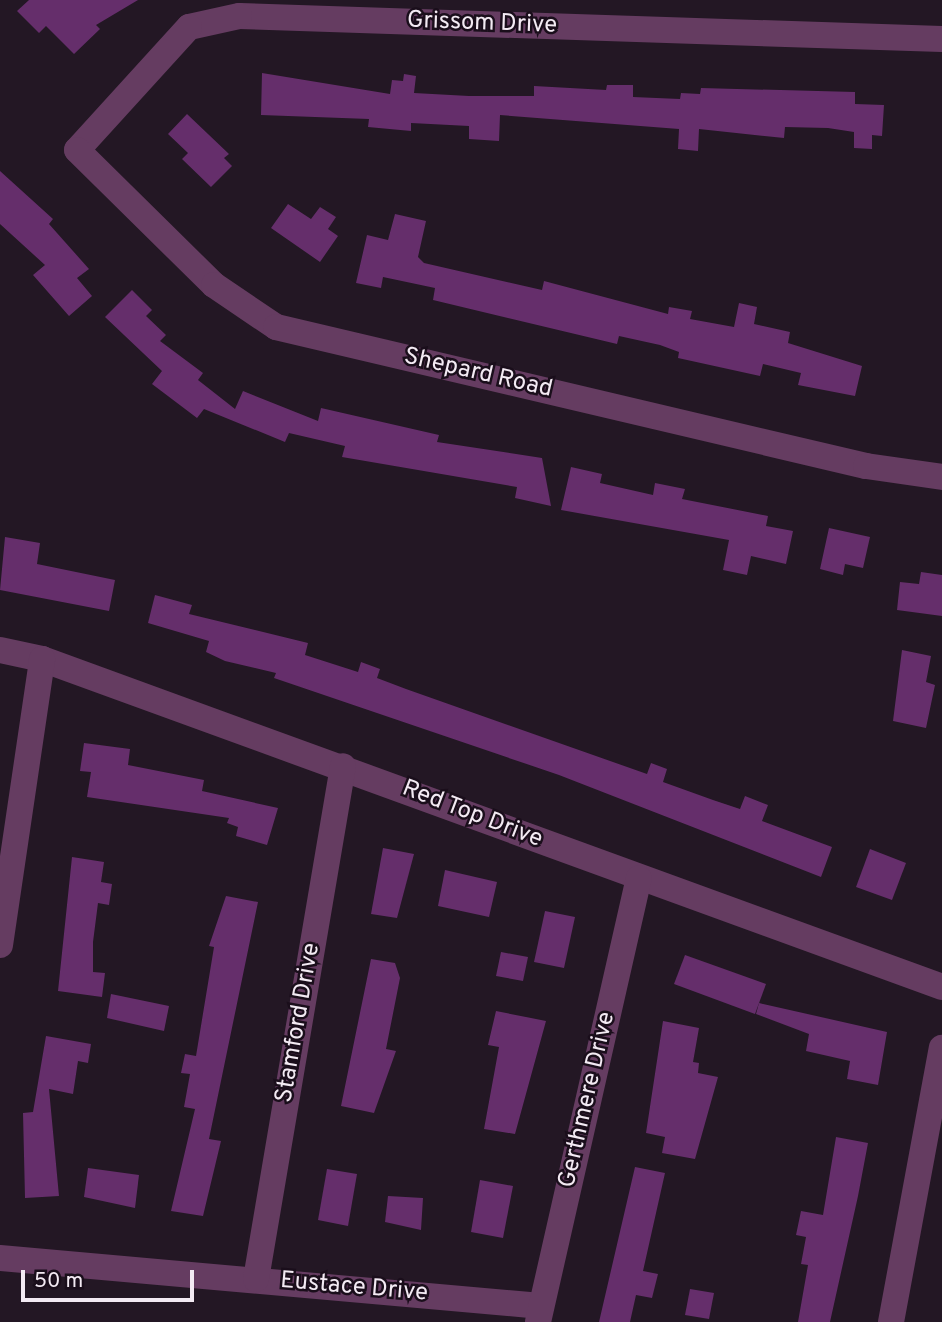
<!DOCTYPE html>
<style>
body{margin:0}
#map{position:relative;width:942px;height:1322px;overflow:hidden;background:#231724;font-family:Overpass,sans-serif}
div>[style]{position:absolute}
.building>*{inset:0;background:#652e6b}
.minor>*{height:26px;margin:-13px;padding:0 13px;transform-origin:13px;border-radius:13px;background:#653c61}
span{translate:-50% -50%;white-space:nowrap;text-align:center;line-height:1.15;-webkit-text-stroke:5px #1a0e1b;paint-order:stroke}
.street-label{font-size:24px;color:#f3eaf3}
.scale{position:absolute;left:21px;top:1270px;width:173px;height:32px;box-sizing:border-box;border:4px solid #f3eaf3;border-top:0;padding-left:9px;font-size:21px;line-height:24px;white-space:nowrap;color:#f3eaf3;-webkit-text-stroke:5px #1a0e1b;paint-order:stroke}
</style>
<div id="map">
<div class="building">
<div style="clip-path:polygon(29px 0,138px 0,96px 25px,100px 29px,74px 54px,46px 26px,39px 33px,17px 11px)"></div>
<div style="clip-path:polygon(262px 73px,390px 94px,392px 80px,403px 81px,404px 74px,416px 76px,414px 93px,469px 96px,534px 96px,534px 86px,606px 90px,607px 85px,633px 85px,633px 97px,680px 99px,681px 93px,700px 94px,701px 88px,855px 92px,855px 104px,884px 105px,882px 136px,872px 135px,872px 149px,854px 148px,854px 132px,828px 128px,785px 127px,784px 138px,699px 129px,698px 151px,678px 149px,679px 129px,500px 115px,499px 141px,469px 139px,469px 126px,411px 123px,411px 131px,368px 127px,369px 119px,261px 115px)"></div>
<div style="clip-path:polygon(187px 114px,229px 154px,224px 158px,232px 166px,211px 187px,182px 159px,188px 153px,168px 134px)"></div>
<div style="clip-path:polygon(0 171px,53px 219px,49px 224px,89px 269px,77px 278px,92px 296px,69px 316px,33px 275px,45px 265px,0 224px)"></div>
<div style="clip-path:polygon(288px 204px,311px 219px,320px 207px,336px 217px,328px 229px,338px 236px,320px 262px,271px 228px)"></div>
<div style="clip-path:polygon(395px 214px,426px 221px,418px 257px,424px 263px,542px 290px,544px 281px,668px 314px,669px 307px,692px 311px,690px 319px,734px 327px,739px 303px,757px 307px,754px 324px,790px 332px,788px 343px,862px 366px,855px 396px,798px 385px,801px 373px,763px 364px,760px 376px,678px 358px,679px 352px,660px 345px,619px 336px,617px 344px,433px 300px,435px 288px,383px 277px,381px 288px,356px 283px,367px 235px,388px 240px)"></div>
<div style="clip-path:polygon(132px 290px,152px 310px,146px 316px,166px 335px,160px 341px,203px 373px,198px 380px,235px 409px,243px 391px,318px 421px,321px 408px,439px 435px,437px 442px,542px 458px,551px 506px,515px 498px,517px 487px,342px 457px,345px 446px,289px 433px,285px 442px,204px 409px,197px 418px,152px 384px,162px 371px,105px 317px)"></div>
<div style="clip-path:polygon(571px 467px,602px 474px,600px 483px,653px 495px,655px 483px,685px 489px,682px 499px,768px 516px,766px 526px,793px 531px,786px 564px,751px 556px,747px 575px,723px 570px,729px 540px,561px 510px)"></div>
<div style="clip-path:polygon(829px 528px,870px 537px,863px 568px,845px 564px,843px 575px,820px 569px)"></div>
<div style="clip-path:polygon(5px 537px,40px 543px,37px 564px,115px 580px,109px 611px,0 590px)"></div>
<div style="clip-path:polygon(921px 572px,942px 575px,942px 616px,897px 610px,900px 582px,919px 584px)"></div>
<div style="clip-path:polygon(155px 595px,192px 605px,189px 614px,308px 643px,305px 655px,358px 672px,361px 662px,380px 669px,377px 678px,406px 689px,647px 774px,651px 763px,667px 769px,663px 782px,713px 800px,740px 809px,745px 796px,768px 805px,762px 821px,832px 847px,821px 877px,559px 775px,274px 678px,276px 673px,225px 661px,206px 652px,209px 641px,148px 623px)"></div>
<div style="clip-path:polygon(902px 650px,931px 656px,926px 682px,935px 685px,926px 728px,893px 721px)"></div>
<div style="clip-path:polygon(84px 743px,130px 749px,128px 765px,204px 780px,202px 791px,278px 808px,267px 845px,236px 836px,238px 827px,227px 823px,229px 818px,87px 797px,91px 772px,80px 771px)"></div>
<div style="clip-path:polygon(383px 848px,414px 854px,397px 918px,371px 914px)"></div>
<div style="clip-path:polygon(870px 849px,906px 863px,892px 900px,856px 887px)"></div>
<div style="clip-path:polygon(72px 857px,104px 862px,101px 882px,112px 884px,109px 905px,98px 903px,93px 942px,93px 972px,105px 973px,102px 997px,58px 991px)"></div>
<div style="clip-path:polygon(445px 870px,497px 882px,489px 917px,438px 906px)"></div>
<div style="clip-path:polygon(226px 896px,258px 902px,209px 1139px,221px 1141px,203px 1216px,171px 1211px,195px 1109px,184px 1107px,190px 1074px,181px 1073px,185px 1054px,196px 1056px,214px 947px,209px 946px)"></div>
<div style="clip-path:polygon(545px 911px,575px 917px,564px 968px,534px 962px)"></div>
<div style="clip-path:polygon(501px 952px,528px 957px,523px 981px,496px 976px)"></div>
<div style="clip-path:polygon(685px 955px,766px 984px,755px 1014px,674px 984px)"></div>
<div style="clip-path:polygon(371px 959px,395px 963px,400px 978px,386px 1049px,396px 1051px,374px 1113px,341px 1106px)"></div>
<div style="clip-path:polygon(111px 994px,169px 1006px,164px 1031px,107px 1018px)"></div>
<div style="clip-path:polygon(759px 1003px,887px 1032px,878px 1085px,847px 1079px,850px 1061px,806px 1051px,809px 1034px,756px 1014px)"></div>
<div style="clip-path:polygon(496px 1011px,546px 1021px,515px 1134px,484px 1129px,499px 1047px,488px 1045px)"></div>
<div style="clip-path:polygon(663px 1021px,699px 1028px,693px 1062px,699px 1063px,698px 1073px,718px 1077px,695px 1159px,662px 1153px,665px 1137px,646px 1133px)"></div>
<div style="clip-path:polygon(46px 1036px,91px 1044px,88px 1063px,78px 1061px,73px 1094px,49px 1089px,59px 1196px,25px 1198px,23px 1113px,33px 1112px)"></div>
<div style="clip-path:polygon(836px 1137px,868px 1143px,858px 1196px,830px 1322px,798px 1322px,808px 1265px,801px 1264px,806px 1237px,796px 1235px,801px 1211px,823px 1215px)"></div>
<div style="clip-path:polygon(635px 1167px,665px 1173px,643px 1271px,658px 1274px,652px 1298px,636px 1295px,630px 1322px,599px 1322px)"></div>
<div style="clip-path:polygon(88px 1168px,139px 1175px,135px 1208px,84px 1197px)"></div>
<div style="clip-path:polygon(327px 1169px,357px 1174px,348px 1226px,318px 1220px)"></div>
<div style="clip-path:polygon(480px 1180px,513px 1186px,503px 1238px,471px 1232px)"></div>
<div style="clip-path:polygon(388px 1196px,423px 1198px,421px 1230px,385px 1222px)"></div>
<div style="clip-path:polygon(690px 1289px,714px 1293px,709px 1319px,685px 1315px)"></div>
</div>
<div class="minor">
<div style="left:942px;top:39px;width:703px;rotate:-178.13deg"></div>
<div style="left:239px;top:16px;width:51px;rotate:167.6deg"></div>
<div style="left:189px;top:27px;width:166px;rotate:132.3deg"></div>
<div style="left:77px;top:150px;width:192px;rotate:44.6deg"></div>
<div style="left:214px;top:285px;width:75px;rotate:34.1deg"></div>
<div style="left:276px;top:327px;width:606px;rotate:13.26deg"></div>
<div style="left:866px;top:466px;width:77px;rotate:8.2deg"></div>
<div style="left:0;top:650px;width:43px;rotate:12.1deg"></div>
<div style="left:42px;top:659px;width:958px;rotate:20.02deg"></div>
<div style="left:0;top:945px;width:289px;rotate:-81.6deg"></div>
<div style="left:0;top:1258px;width:543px;rotate:5.07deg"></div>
<div style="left:256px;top:1279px;width:520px;rotate:-80.37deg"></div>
<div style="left:538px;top:1322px;width:455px;rotate:-77.2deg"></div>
<div style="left:891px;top:1322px;width:279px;rotate:-79.5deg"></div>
</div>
<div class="street-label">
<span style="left:482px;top:24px;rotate:2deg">Grissom Drive</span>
<span style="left:478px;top:374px;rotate:13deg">Shepard Road</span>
<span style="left:472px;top:815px;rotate:21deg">Red Top Drive</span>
<span style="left:299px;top:1023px;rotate:-80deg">Stamford Drive</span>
<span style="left:588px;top:1100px;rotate:-77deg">Gerthmere Drive</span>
<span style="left:354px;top:1288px;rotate:5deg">Eustace Drive</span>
</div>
<div class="scale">50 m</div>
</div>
